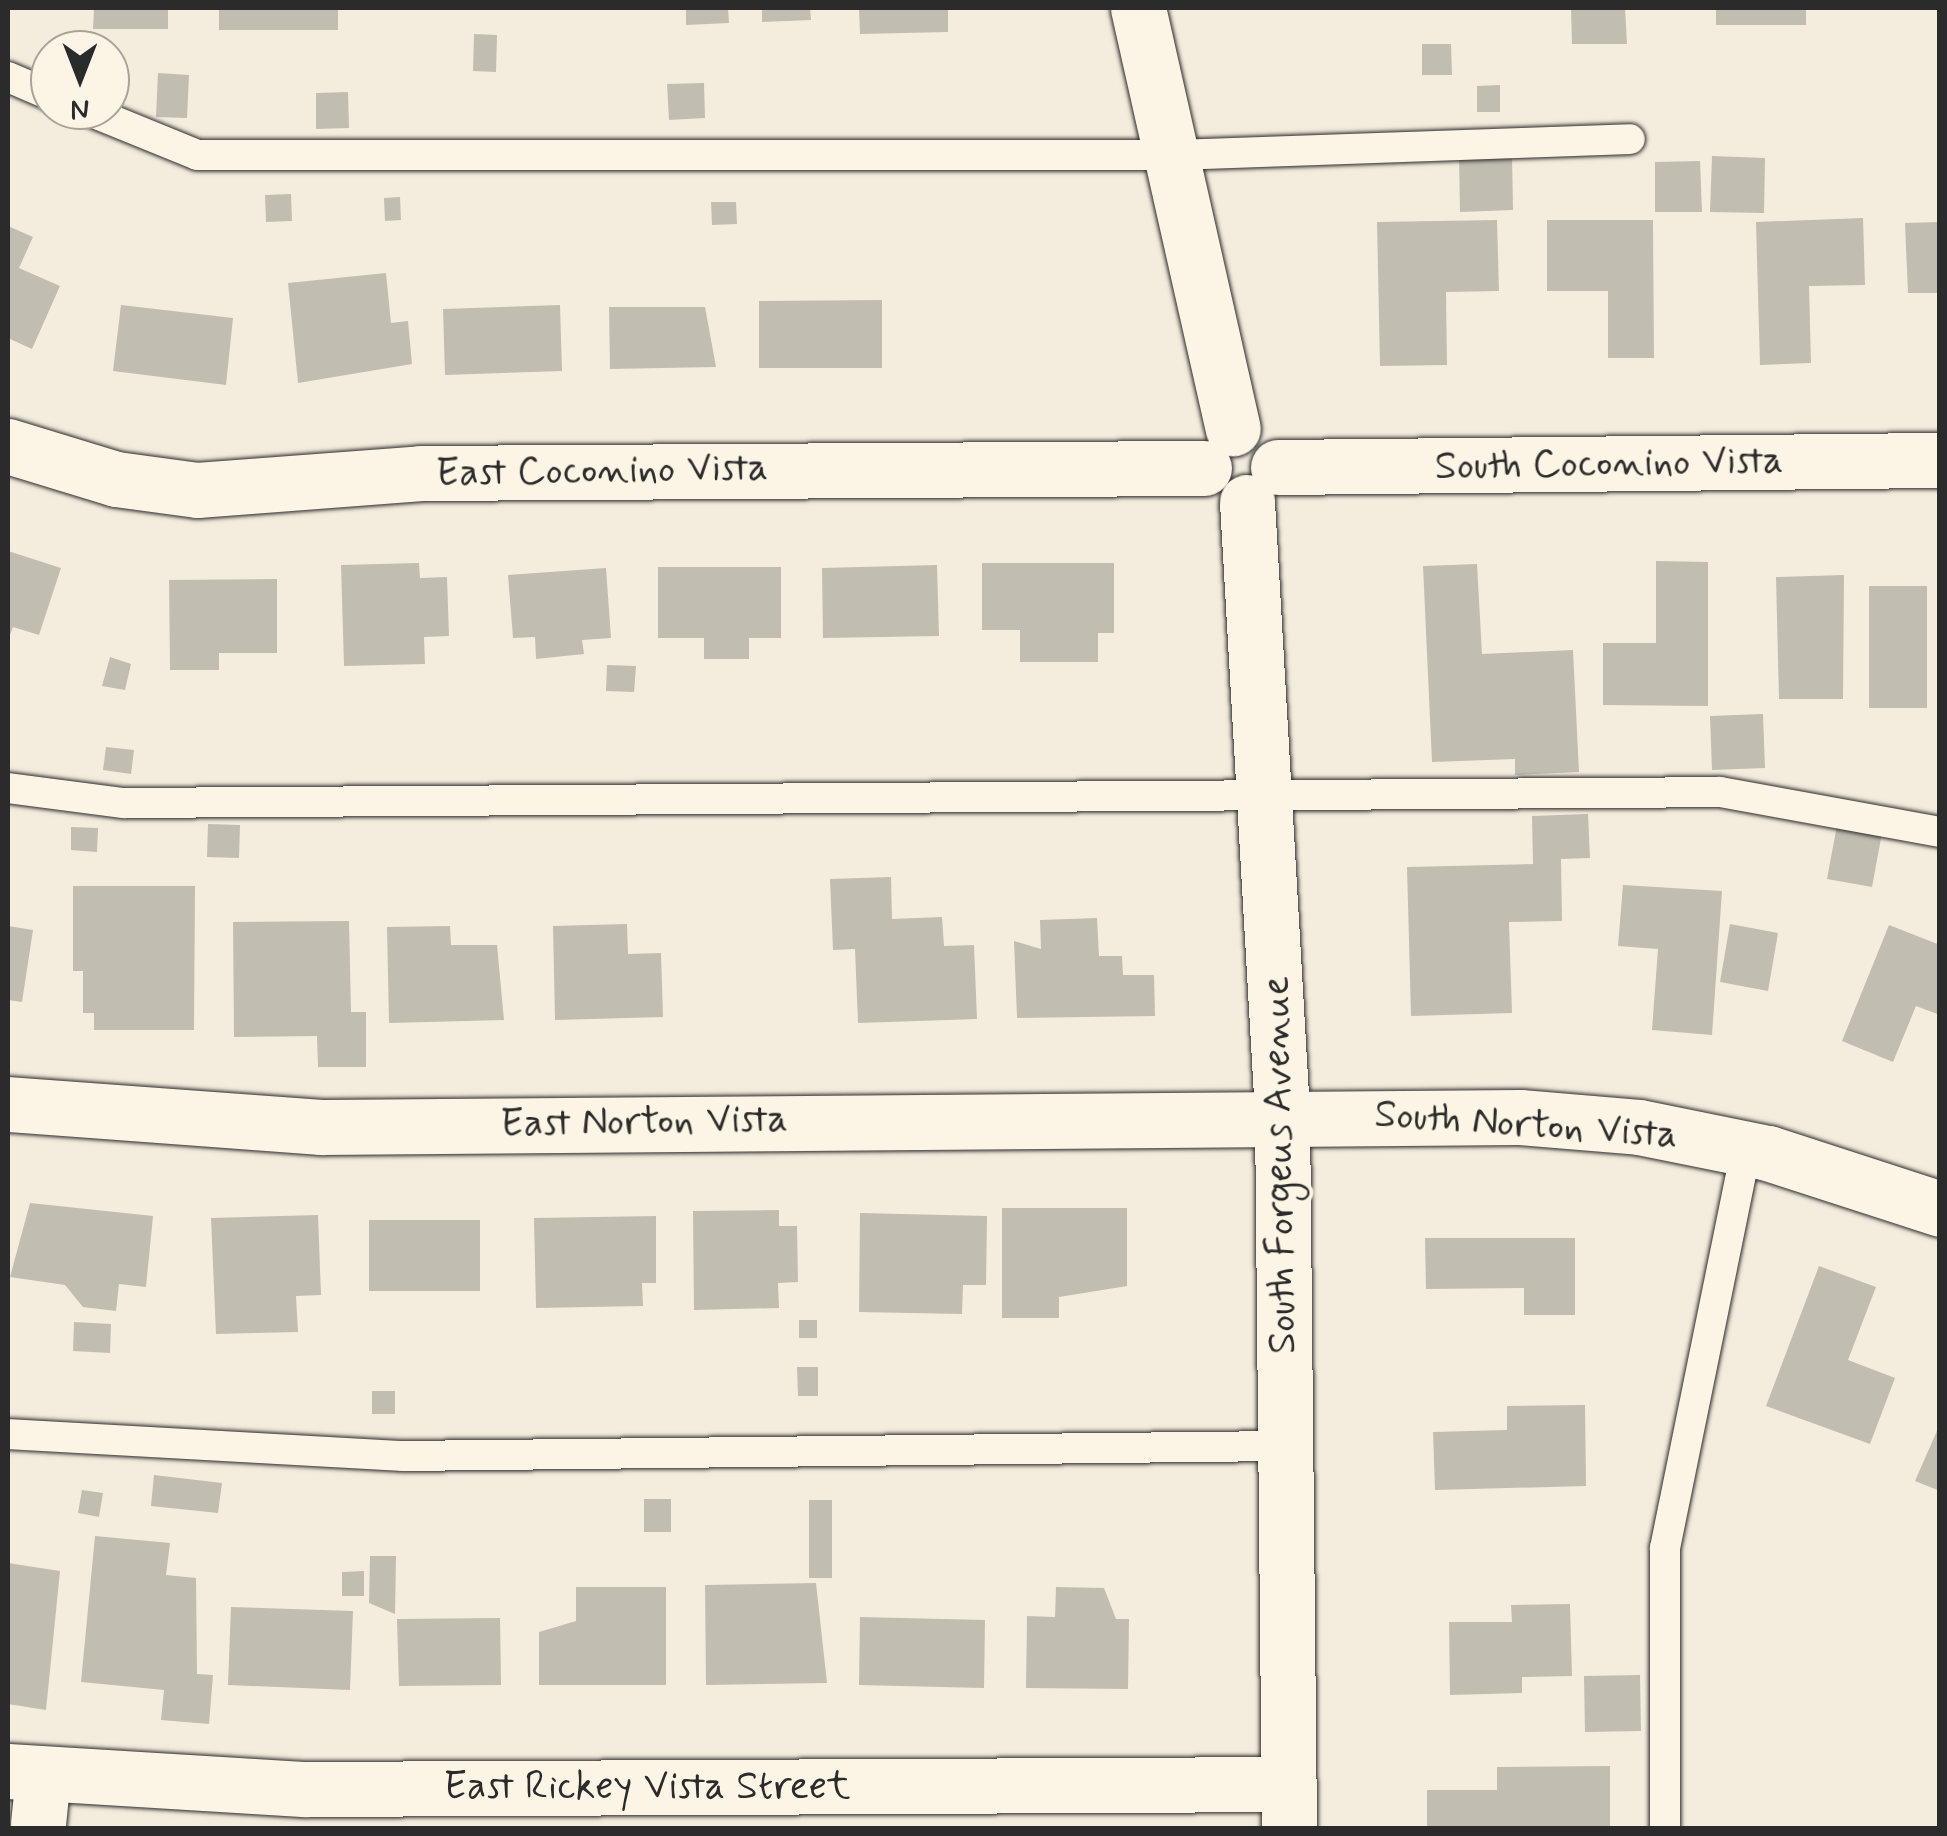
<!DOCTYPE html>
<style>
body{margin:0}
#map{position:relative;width:1947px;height:1836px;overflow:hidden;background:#f4edde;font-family:Mynerve,sans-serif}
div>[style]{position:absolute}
.building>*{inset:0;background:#c2bdb1}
.roads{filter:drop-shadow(0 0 2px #2b2b2b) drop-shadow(0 0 2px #2b2b2b)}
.service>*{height:30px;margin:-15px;padding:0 15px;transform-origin:15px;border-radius:15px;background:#fcf5e5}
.minor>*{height:55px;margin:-27.5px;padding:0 27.5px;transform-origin:27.5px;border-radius:27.5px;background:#fcf5e5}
span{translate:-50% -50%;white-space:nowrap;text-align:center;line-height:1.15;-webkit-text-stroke:8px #fcf5e5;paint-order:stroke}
.street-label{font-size:40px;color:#2b2b2b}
.frame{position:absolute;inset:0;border:10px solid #2b2b2b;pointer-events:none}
.north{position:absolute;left:30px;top:30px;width:100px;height:100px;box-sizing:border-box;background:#fcf5e5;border:2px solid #a8a49b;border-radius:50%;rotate:180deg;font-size:28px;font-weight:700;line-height:40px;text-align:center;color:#2b2b2b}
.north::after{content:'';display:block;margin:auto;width:35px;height:45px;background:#2b2b2b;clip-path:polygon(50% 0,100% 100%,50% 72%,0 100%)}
</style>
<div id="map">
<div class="building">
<div style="clip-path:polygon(94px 8px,168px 8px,168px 29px,93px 29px)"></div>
<div style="clip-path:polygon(219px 8px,338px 8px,338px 30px,219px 30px)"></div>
<div style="clip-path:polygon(686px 8px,728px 8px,729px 23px,686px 25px)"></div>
<div style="clip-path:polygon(762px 8px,810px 8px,811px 20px,762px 22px)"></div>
<div style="clip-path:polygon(859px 8px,948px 8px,948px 32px,860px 34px)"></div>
<div style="clip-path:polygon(1571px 8px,1625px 8px,1627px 44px,1572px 44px)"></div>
<div style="clip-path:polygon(1716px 8px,1806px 8px,1806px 25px,1716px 25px)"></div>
<div style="clip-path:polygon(474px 34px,497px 35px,496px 72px,473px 71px)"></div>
<div style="clip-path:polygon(1422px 44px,1451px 44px,1452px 75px,1422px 75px)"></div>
<div style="clip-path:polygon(158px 73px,189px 75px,187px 118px,156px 117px)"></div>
<div style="clip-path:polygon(704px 83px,705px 118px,669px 120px,667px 84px)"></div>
<div style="clip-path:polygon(1500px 85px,1500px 112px,1477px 112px,1477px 86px)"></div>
<div style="clip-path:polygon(348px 92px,349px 128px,316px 129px,316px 93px)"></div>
<div style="clip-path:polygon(1512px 155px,1513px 210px,1460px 212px,1459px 156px)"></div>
<div style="clip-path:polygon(1712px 156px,1765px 158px,1764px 213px,1710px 212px)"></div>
<div style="clip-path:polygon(1700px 161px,1702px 212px,1655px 212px,1655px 162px)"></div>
<div style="clip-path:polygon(291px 194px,292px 221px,266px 222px,265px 195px)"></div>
<div style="clip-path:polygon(400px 197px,401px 220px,385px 221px,384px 198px)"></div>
<div style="clip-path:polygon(711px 202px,736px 202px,737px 224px,712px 225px)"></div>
<div style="clip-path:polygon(1863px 218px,1865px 285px,1809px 286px,1811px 363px,1760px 365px,1756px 222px)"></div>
<div style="clip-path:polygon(1497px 220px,1499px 291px,1446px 292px,1447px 365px,1380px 366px,1377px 222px)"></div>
<div style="clip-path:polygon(1547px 220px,1653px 220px,1654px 358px,1608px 358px,1608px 291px,1547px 291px)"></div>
<div style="clip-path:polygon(1940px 222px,1940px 293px,1908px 293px,1905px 223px)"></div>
<div style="clip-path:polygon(8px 226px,33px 237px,19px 268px,60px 286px,32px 349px,8px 338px)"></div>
<div style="clip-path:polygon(386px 273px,391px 323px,408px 321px,412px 364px,298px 383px,288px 283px)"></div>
<div style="clip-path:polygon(882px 300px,882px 368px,759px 368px,759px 301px)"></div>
<div style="clip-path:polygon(121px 305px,233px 318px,226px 385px,113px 371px)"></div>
<div style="clip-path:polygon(560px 305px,562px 371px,445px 375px,443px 309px)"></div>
<div style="clip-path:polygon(609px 307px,705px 307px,716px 367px,610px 369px)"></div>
<div style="clip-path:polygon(8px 551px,61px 568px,39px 635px,13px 627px,8px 640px)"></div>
<div style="clip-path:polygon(1656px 561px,1708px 562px,1708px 706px,1603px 705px,1603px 643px,1656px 643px)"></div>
<div style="clip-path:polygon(419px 563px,420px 578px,447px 577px,449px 636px,424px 637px,425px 664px,344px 666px,341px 565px)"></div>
<div style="clip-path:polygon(982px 563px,1114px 563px,1114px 633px,1098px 633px,1098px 662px,1020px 662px,1020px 630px,982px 630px)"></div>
<div style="clip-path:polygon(1477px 564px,1482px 654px,1573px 650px,1579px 772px,1515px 775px,1515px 759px,1432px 762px,1423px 566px)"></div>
<div style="clip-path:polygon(937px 565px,939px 636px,823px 638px,822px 568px)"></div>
<div style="clip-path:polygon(658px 567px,781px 567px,781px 638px,749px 638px,749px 659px,704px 659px,704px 638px,658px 638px)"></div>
<div style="clip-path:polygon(606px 568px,611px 638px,582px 640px,584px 654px,536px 659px,535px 637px,513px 638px,508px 575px)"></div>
<div style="clip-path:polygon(1844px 575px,1843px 699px,1779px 699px,1776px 577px)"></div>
<div style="clip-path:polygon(277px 579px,277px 653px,219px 653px,219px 670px,170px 670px,169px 580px)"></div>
<div style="clip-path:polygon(1869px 586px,1927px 586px,1927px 708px,1869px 708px)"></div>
<div style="clip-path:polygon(110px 657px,131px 664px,125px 690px,102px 686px)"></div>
<div style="clip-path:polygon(607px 665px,636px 666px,634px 692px,606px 691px)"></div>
<div style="clip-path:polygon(1763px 714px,1765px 768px,1712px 770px,1710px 716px)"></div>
<div style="clip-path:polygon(106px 747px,134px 750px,131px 774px,103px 770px)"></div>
<div style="clip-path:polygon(1588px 814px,1590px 858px,1561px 859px,1562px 921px,1509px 922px,1512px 1013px,1411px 1016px,1407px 867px,1533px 864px,1532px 816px)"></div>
<div style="clip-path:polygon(208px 824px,240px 825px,239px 858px,207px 857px)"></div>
<div style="clip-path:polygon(1837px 825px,1882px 833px,1872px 887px,1827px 879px)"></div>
<div style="clip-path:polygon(71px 827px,98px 828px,97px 852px,71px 850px)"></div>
<div style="clip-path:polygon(891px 877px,892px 919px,942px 917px,944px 946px,974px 945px,977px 1019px,858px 1023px,855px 949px,833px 950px,830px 879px)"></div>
<div style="clip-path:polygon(1623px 885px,1722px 891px,1712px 1035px,1652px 1030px,1658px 949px,1618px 946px)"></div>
<div style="clip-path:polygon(73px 886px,195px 886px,194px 1030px,94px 1030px,94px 1013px,83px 1013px,83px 971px,73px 971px)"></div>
<div style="clip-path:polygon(1097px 918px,1099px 956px,1122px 956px,1123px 975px,1154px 975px,1155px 1016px,1017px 1018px,1014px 941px,1041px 949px,1040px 920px)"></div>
<div style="clip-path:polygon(349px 921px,351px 1012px,366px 1012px,366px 1067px,318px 1067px,317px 1036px,234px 1037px,233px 922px)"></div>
<div style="clip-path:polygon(627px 924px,628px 954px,661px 953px,663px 1017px,555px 1020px,553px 926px)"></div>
<div style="clip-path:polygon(1730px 924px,1778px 933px,1768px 991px,1720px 982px)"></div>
<div style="clip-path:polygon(1889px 925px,1940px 945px,1940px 1015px,1916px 1006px,1893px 1062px,1842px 1041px)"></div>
<div style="clip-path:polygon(8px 926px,33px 930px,22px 1002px,8px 1000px)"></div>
<div style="clip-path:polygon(450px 926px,451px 945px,497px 945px,504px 1020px,389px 1023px,387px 927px)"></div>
<div style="clip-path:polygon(30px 1203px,153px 1216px,146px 1287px,119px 1284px,116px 1311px,83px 1307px,65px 1285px,10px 1277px)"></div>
<div style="clip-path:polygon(1002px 1208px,1127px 1208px,1127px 1286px,1059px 1297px,1059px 1318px,1002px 1318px)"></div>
<div style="clip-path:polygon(779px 1210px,779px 1226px,797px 1226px,798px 1282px,778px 1283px,779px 1308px,694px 1310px,693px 1211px)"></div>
<div style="clip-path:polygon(860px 1213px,987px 1216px,986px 1285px,963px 1285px,962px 1314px,859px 1312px)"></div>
<div style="clip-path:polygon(318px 1215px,321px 1295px,296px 1296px,298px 1332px,216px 1334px,211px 1218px)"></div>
<div style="clip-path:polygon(656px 1216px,656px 1283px,642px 1283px,643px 1306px,536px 1308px,534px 1218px)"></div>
<div style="clip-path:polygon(369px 1220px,480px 1220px,480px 1291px,369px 1291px)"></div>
<div style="clip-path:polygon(1425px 1238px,1575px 1238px,1575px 1315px,1524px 1315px,1524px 1288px,1426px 1289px)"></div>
<div style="clip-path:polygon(1819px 1266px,1876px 1287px,1848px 1360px,1895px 1378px,1870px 1444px,1766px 1406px)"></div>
<div style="clip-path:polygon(799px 1320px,817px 1320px,817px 1338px,799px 1338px)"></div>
<div style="clip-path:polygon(74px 1322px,111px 1324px,110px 1353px,73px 1351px)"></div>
<div style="clip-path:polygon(797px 1367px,818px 1367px,818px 1396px,798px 1396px)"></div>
<div style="clip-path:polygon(372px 1391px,395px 1391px,395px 1414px,372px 1414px)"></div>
<div style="clip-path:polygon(1585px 1405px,1586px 1486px,1435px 1490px,1433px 1432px,1507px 1430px,1507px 1406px)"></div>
<div style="clip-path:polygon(1940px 1424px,1940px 1491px,1915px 1481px)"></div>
<div style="clip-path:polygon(154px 1475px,222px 1483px,218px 1513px,151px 1506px)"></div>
<div style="clip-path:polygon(82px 1490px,103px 1493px,99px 1517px,78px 1513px)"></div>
<div style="clip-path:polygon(644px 1499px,671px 1499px,671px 1532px,644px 1532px)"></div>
<div style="clip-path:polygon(809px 1500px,832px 1500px,832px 1578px,809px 1578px)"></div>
<div style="clip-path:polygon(95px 1536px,170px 1543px,166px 1575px,196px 1578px,197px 1674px,213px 1675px,209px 1724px,161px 1720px,164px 1690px,81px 1682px)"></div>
<div style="clip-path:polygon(370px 1556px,396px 1556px,395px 1614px,369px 1603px)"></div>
<div style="clip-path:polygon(8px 1563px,60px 1571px,46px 1710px,8px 1704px)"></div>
<div style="clip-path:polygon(364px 1571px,364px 1596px,342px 1596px,342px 1572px)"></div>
<div style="clip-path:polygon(816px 1583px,827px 1683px,706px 1685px,705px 1585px)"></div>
<div style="clip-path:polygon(576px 1587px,666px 1587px,666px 1685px,539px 1685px,539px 1632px,576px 1621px)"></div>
<div style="clip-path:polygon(1056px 1587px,1104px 1588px,1116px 1619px,1129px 1619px,1128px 1689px,1026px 1688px,1027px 1616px,1055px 1617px)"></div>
<div style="clip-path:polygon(1570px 1604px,1572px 1676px,1522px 1677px,1522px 1693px,1450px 1695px,1449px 1622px,1512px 1622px,1511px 1605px)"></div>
<div style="clip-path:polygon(231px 1607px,353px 1611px,350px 1690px,228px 1685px)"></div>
<div style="clip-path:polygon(860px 1617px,985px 1620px,984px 1688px,859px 1685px)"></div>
<div style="clip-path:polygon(500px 1618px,501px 1685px,399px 1686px,397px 1619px)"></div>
<div style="clip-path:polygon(1640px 1675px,1641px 1731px,1585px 1732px,1584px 1676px)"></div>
<div style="clip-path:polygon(1610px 1766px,1610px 1828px,1427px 1828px,1427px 1790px,1497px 1790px,1497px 1767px)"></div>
</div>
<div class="roads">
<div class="service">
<div style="left:8px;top:77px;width:46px;rotate:23.2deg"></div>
<div style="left:87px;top:110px;width:119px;rotate:22.2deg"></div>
<div style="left:197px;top:155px;width:979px"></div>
<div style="left:1176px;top:155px;width:454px;rotate:-2deg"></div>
<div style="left:8px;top:788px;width:117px;rotate:7.4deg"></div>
<div style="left:124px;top:803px;width:1596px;rotate:-0.39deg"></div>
<div style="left:1720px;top:792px;width:224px;rotate:10.3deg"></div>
<div style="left:8px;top:1434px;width:395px;rotate:3.2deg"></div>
<div style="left:402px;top:1456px;width:883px;rotate:-0.65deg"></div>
<div style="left:1665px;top:1828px;width:280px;rotate:-90deg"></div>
<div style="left:1665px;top:1548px;width:407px;rotate:-78.5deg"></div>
</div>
<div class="minor">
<div style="left:1138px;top:8px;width:431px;rotate:77.3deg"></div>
<div style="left:8px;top:446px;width:113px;rotate:17deg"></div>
<div style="left:116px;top:479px;width:82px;rotate:7.7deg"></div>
<div style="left:197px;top:490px;width:225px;rotate:-4.3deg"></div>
<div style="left:421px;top:473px;width:783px;rotate:-0.37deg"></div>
<div style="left:1278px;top:467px;width:662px;rotate:-0.61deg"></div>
<div style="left:1247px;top:502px;width:611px;rotate:86.72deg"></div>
<div style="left:1282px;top:1112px;width:716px;rotate:89.44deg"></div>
<div style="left:8px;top:1104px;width:314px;rotate:4.2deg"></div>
<div style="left:321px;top:1127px;width:1199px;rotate:-0.48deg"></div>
<div style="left:1520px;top:1117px;width:119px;rotate:4.8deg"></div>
<div style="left:1639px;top:1127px;width:132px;rotate:11.4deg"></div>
<div style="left:1768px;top:1153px;width:181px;rotate:18deg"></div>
<div style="left:8px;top:1771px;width:299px;rotate:3.5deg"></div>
<div style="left:306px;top:1789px;width:982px;rotate:-0.29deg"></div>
<div style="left:38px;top:1824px;width:49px;rotate:-84.2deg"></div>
</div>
</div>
<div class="street-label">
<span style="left:1609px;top:464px;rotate:-1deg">South Coconino Vista</span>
<span style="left:602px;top:471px;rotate:-1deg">East Coconino Vista</span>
<span style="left:644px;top:1122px;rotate:-1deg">East Norton Vista</span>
<span style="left:1526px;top:1125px;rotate:4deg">South Norton Vista</span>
<span style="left:1280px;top:1165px;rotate:-91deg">South Forgeus Avenue</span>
<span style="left:647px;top:1787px">East Rickey Vista Street</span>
</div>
<div class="frame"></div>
<div class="north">N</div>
</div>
